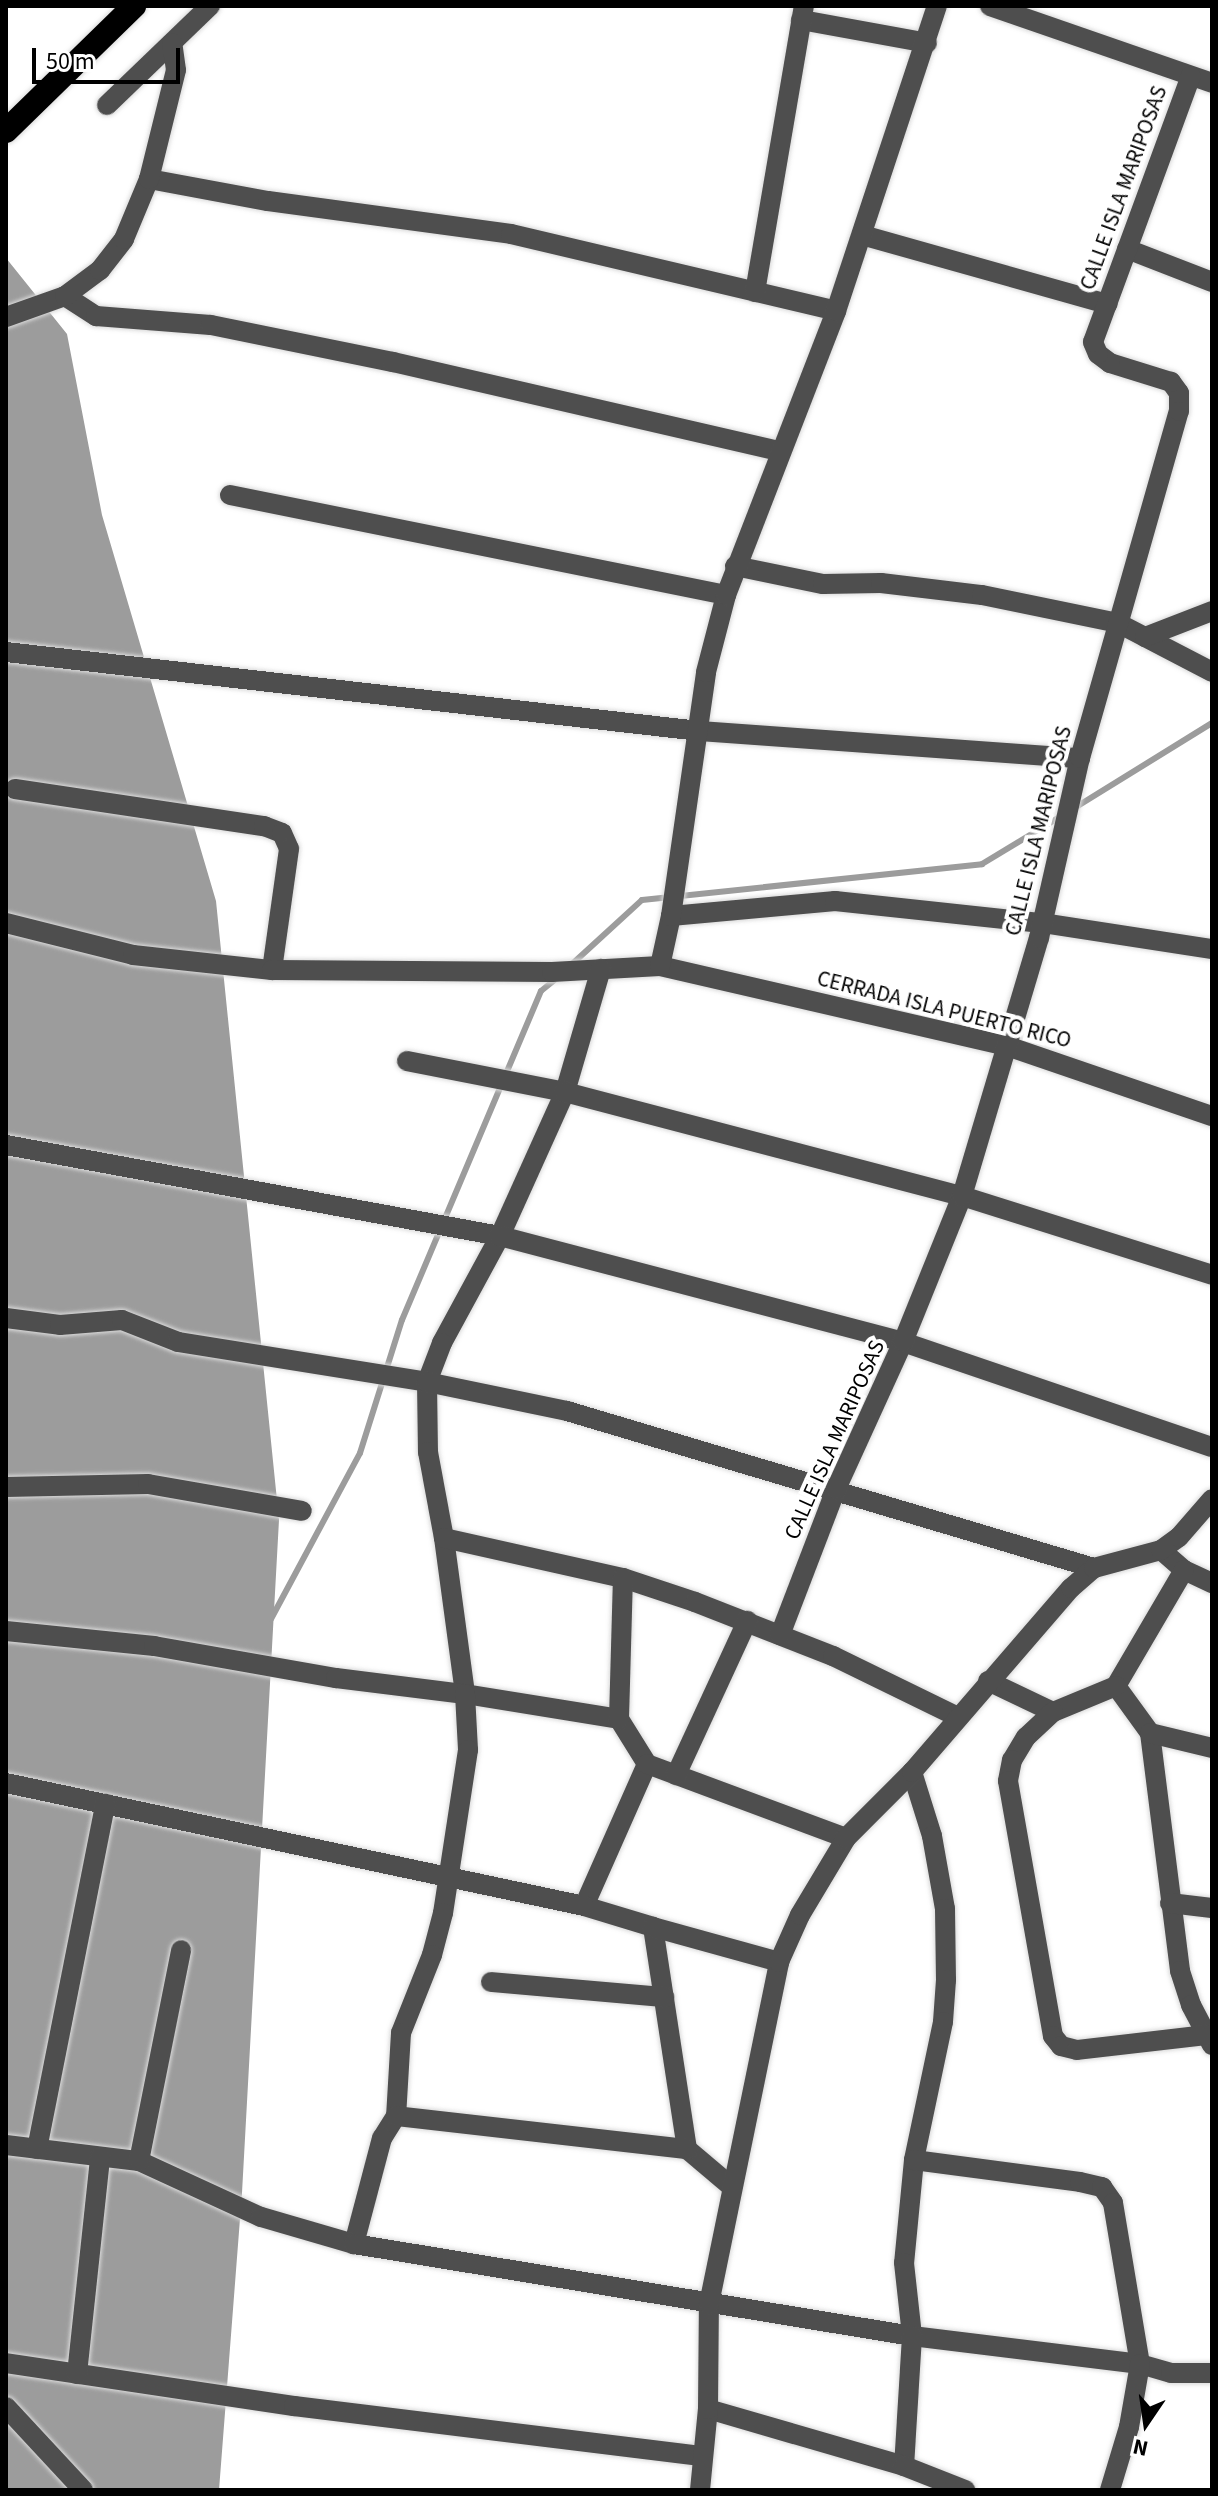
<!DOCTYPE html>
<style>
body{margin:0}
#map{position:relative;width:1218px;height:2496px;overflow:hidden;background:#fff;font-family:"Source Sans 3",sans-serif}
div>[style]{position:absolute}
.water>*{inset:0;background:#9c9c9c}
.stream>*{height:6px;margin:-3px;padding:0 3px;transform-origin:3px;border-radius:3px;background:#9c9c9c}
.roads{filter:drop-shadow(0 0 2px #dbdbdb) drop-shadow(0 0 2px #dbdbdb)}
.minor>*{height:20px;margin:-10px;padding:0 10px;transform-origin:10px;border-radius:10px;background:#4e4e4e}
.highway>*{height:24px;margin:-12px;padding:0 12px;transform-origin:12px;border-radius:12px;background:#000}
span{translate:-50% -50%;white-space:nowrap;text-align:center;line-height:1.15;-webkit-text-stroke:8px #fff;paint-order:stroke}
.street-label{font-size:22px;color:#000}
.frame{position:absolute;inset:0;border:8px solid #000;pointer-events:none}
.north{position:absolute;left:1106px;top:2384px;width:80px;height:80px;-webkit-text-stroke:6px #fff;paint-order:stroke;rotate:193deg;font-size:22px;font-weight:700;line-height:32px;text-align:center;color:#000}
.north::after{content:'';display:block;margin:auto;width:28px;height:36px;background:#000;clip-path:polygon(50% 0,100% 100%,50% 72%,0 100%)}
.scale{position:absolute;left:32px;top:48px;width:148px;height:36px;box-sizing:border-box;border:4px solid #000;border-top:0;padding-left:10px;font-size:24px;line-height:28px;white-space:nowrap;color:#000;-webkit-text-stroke:6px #fff;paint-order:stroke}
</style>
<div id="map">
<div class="water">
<div style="clip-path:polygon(6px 258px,67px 334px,102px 515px,216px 901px,279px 1520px,242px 2193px,219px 2490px,6px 2490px)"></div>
</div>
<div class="stream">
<div style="left:1076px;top:807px;width:160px;rotate:-31.7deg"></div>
<div style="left:571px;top:965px;width:96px;rotate:-42.5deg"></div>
<div style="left:642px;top:900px;width:342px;rotate:-6deg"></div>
<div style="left:982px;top:864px;width:95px;rotate:-31.2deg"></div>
<div style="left:271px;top:1619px;width:188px;rotate:-61.8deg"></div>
<div style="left:360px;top:1453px;width:139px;rotate:-72.5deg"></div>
<div style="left:402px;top:1320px;width:357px;rotate:-67.1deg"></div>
<div style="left:541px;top:991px;width:21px;rotate:-39deg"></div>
</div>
<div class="roads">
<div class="minor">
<div style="left:990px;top:6px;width:235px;rotate:19.1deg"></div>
<div style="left:801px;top:20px;width:128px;rotate:10.3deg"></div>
<div style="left:107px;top:105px;width:143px;rotate:-43.9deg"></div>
<div style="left:149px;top:179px;width:121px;rotate:10.5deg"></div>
<div style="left:268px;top:201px;width:245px;rotate:7.7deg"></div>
<div style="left:511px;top:234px;width:334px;rotate:13.3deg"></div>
<div style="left:862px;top:235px;width:255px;rotate:15.7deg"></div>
<div style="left:1127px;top:249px;width:91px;rotate:21.2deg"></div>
<div style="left:755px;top:292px;width:290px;rotate:-80.3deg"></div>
<div style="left:65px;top:296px;width:37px;rotate:33deg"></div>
<div style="left:96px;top:316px;width:115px;rotate:4.5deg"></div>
<div style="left:211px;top:325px;width:186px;rotate:11.5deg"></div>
<div style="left:393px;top:362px;width:396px;rotate:13deg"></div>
<div style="left:6px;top:317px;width:63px;rotate:-19.6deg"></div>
<div style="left:65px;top:296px;width:44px;rotate:-36.6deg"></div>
<div style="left:100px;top:270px;width:39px;rotate:-52deg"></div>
<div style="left:124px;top:239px;width:65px;rotate:-67.4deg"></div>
<div style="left:149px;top:179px;width:112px;rotate:-76.1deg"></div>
<div style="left:176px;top:70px;width:27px;rotate:-98deg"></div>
<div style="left:230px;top:495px;width:506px;rotate:11.4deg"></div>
<div style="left:735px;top:566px;width:90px;rotate:11.6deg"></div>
<div style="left:823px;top:584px;width:58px;rotate:-1deg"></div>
<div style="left:881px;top:583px;width:102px;rotate:6.8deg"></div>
<div style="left:982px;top:595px;width:139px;rotate:11.6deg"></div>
<div style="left:1118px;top:623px;width:106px;rotate:27.5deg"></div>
<div style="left:1145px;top:637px;width:72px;rotate:-21.2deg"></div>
<div style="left:6px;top:652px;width:697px;rotate:6.5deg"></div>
<div style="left:699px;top:731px;width:382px;rotate:4.1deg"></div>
<div style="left:15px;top:789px;width:252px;rotate:8.5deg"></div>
<div style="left:264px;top:826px;width:19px;rotate:21deg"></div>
<div style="left:282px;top:833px;width:17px;rotate:66deg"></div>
<div style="left:289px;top:849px;width:122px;rotate:98deg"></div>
<div style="left:671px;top:916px;width:165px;rotate:-5.2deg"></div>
<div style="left:835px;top:901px;width:208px;rotate:6.1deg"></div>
<div style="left:1042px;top:923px;width:172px;rotate:8.7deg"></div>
<div style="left:6px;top:923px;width:131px;rotate:14.1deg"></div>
<div style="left:133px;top:955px;width:140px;rotate:6.2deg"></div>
<div style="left:272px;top:970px;width:280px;rotate:0.4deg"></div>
<div style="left:552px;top:972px;width:108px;rotate:-3.2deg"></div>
<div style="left:660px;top:966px;width:356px;rotate:13deg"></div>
<div style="left:1007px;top:1046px;width:217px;rotate:18.9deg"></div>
<div style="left:660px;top:966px;width:51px;rotate:-77.6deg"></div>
<div style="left:671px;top:916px;width:246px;rotate:-81.8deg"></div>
<div style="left:706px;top:672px;width:80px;rotate:-75.4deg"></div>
<div style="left:726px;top:595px;width:305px;rotate:-68.8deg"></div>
<div style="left:836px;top:311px;width:321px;rotate:-71.7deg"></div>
<div style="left:601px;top:969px;width:128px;rotate:106.3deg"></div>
<div style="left:565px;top:1092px;width:158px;rotate:114.3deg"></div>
<div style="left:500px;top:1236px;width:122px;rotate:118.5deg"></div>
<div style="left:442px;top:1343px;width:42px;rotate:111deg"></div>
<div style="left:427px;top:1382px;width:70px;rotate:89.2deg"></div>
<div style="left:428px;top:1452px;width:87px;rotate:79.5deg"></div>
<div style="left:444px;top:1538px;width:157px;rotate:82.3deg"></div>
<div style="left:465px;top:1694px;width:156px;rotate:9.2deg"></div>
<div style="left:619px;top:1719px;width:53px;rotate:58.1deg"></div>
<div style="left:647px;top:1764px;width:155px;rotate:113.9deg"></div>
<div style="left:584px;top:1906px;width:72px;rotate:16.9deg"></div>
<div style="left:653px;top:1927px;width:225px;rotate:81.3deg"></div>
<div style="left:687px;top:2149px;width:59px;rotate:40.2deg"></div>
<div style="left:407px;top:1061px;width:161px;rotate:11.1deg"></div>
<div style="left:565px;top:1092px;width:410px;rotate:14.7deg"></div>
<div style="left:962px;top:1196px;width:262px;rotate:17.5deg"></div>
<div style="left:6px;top:1145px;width:502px;rotate:10.44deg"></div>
<div style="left:500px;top:1236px;width:417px;rotate:14.7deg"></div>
<div style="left:903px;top:1342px;width:326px;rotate:18.8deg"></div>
<div style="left:6px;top:1318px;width:54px;rotate:7.4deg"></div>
<div style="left:60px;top:1325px;width:62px;rotate:-4.6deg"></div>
<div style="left:122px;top:1320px;width:60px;rotate:21.4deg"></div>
<div style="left:178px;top:1342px;width:252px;rotate:9.1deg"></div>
<div style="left:427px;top:1382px;width:143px;rotate:11.7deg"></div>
<div style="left:567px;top:1411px;width:550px;rotate:16.59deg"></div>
<div style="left:6px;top:1487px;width:142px;rotate:-1.2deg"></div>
<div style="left:148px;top:1484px;width:156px;rotate:9.9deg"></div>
<div style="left:444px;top:1538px;width:183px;rotate:12.6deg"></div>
<div style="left:623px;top:1578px;width:76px;rotate:18.4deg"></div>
<div style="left:695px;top:1602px;width:148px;rotate:21.4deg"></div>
<div style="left:833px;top:1656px;width:139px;rotate:26deg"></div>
<div style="left:1161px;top:1550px;width:30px;rotate:41deg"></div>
<div style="left:1184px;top:1570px;width:31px;rotate:25deg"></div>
<div style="left:1184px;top:1570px;width:134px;rotate:120.4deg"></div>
<div style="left:1116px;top:1686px;width:58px;rotate:54.1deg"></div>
<div style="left:1150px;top:1733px;width:240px;rotate:82.8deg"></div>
<div style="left:1180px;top:1971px;width:36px;rotate:72deg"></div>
<div style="left:1191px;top:2005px;width:45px;rotate:62.3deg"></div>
<div style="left:6px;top:1631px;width:149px;rotate:5.8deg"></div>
<div style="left:154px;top:1646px;width:185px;rotate:10deg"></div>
<div style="left:336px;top:1678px;width:130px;rotate:7.1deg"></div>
<div style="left:465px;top:1694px;width:56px;rotate:86.9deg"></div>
<div style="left:468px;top:1750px;width:165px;rotate:98.7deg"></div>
<div style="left:443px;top:1913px;width:43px;rotate:104.7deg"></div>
<div style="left:432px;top:1955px;width:84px;rotate:111.7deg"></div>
<div style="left:401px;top:2033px;width:83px;rotate:93.4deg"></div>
<div style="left:396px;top:2116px;width:26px;rotate:122deg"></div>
<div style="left:382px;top:2138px;width:110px;rotate:104.8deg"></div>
<div style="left:780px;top:1635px;width:156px;rotate:-69deg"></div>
<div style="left:836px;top:1489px;width:162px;rotate:-65.5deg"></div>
<div style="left:903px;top:1342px;width:157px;rotate:-68deg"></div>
<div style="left:962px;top:1196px;width:269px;rotate:-73.4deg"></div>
<div style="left:1039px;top:938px;width:185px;rotate:-77.2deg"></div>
<div style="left:1080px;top:758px;width:361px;rotate:-74.1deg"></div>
<div style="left:1179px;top:411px;width:18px;rotate:-90deg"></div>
<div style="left:1179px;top:393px;width:14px;rotate:-126deg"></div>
<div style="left:1171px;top:382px;width:64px;rotate:-162.7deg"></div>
<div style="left:1110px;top:363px;width:15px;rotate:-143deg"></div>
<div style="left:1098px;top:354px;width:13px;rotate:-113deg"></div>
<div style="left:1093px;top:342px;width:283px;rotate:-69.8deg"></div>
<div style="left:988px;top:1681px;width:72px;rotate:25.5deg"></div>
<div style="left:1116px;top:1686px;width:68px;rotate:157.6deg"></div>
<div style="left:1053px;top:1712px;width:37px;rotate:137deg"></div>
<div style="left:1026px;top:1737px;width:27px;rotate:121deg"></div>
<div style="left:1012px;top:1760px;width:21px;rotate:101deg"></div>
<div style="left:1008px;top:1781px;width:259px;rotate:80deg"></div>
<div style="left:1053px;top:2036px;width:13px;rotate:51deg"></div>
<div style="left:1061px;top:2046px;width:16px;rotate:14deg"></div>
<div style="left:1077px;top:2050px;width:131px;rotate:-6.6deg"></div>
<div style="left:619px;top:1719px;width:141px;rotate:-88.4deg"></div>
<div style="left:1150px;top:1733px;width:64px;rotate:13.6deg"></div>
<div style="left:647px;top:1764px;width:212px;rotate:20.4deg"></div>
<div style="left:912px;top:1772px;width:67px;rotate:72.6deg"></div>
<div style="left:932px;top:1836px;width:74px;rotate:79.9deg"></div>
<div style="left:945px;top:1909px;width:71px;rotate:89.2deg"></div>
<div style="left:946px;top:1980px;width:42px;rotate:94.1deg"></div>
<div style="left:943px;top:2022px;width:141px;rotate:101.9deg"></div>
<div style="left:914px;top:2160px;width:103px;rotate:95.5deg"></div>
<div style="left:904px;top:2263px;width:73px;rotate:83.7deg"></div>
<div style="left:912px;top:2336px;width:230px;rotate:7deg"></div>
<div style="left:1140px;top:2364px;width:32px;rotate:16deg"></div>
<div style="left:1171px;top:2373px;width:41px"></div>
<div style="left:676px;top:1775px;width:170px;rotate:-65.2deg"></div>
<div style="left:6px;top:1783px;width:591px;rotate:12.01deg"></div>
<div style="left:1170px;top:1903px;width:42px;rotate:6.8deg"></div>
<div style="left:653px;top:1927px;width:131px;rotate:15.5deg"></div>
<div style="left:491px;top:1982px;width:174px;rotate:5deg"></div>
<div style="left:396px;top:2116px;width:293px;rotate:6.5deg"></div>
<div style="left:6px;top:2145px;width:134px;rotate:6.9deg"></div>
<div style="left:139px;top:2161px;width:134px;rotate:24.7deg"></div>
<div style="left:261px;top:2217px;width:97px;rotate:16.2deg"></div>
<div style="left:354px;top:2244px;width:566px;rotate:9.36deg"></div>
<div style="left:912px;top:2336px;width:130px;rotate:93.5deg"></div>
<div style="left:37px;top:2149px;width:352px;rotate:-78.8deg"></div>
<div style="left:914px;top:2160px;width:167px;rotate:7.5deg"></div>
<div style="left:1080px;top:2182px;width:23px;rotate:13deg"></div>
<div style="left:1102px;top:2187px;width:19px;rotate:55deg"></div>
<div style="left:1113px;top:2203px;width:163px;rotate:80.5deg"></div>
<div style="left:1140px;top:2364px;width:64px;rotate:99.9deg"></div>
<div style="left:1129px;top:2427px;width:66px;rotate:106.8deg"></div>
<div style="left:139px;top:2161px;width:215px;rotate:-78.7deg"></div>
<div style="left:6px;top:2363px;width:291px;rotate:8.5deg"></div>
<div style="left:294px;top:2406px;width:412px;rotate:7deg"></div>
<div style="left:77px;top:2374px;width:218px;rotate:-83.9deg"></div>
<div style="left:6px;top:2407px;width:113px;rotate:47.1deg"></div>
<div style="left:708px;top:2409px;width:204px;rotate:16.2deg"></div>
<div style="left:904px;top:2466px;width:66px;rotate:21.5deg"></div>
<div style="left:700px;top:2490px;width:81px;rotate:-84.4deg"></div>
<div style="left:708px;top:2409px;width:105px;rotate:-89.5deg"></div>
<div style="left:709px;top:2304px;width:349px;rotate:-78.4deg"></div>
<div style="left:779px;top:1962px;width:51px;rotate:-65.9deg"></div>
<div style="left:800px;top:1915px;width:90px;rotate:-59.1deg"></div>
<div style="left:846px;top:1838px;width:93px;rotate:-45deg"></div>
<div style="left:912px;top:1772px;width:243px;rotate:-49.2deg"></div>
<div style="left:1071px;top:1588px;width:30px;rotate:-41deg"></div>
<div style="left:1094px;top:1568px;width:69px;rotate:-15deg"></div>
<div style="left:1161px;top:1550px;width:22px;rotate:-36deg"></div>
<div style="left:1179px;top:1537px;width:50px;rotate:-49deg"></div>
</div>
<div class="highway">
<div style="left:6px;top:131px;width:179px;rotate:-44.3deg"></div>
</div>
</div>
<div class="street-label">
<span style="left:1124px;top:188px;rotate:-70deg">CALLE ISLA MARIPOSAS</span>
<span style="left:1039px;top:831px;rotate:-76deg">CALLE ISLA MARIPOSAS</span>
<span style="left:944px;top:1010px;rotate:14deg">CERRADA ISLA PUERTO RICO</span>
<span style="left:835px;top:1440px;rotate:-66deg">CALLE ISLA MARIPOSAS</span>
</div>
<div class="frame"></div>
<div class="north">N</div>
<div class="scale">50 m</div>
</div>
